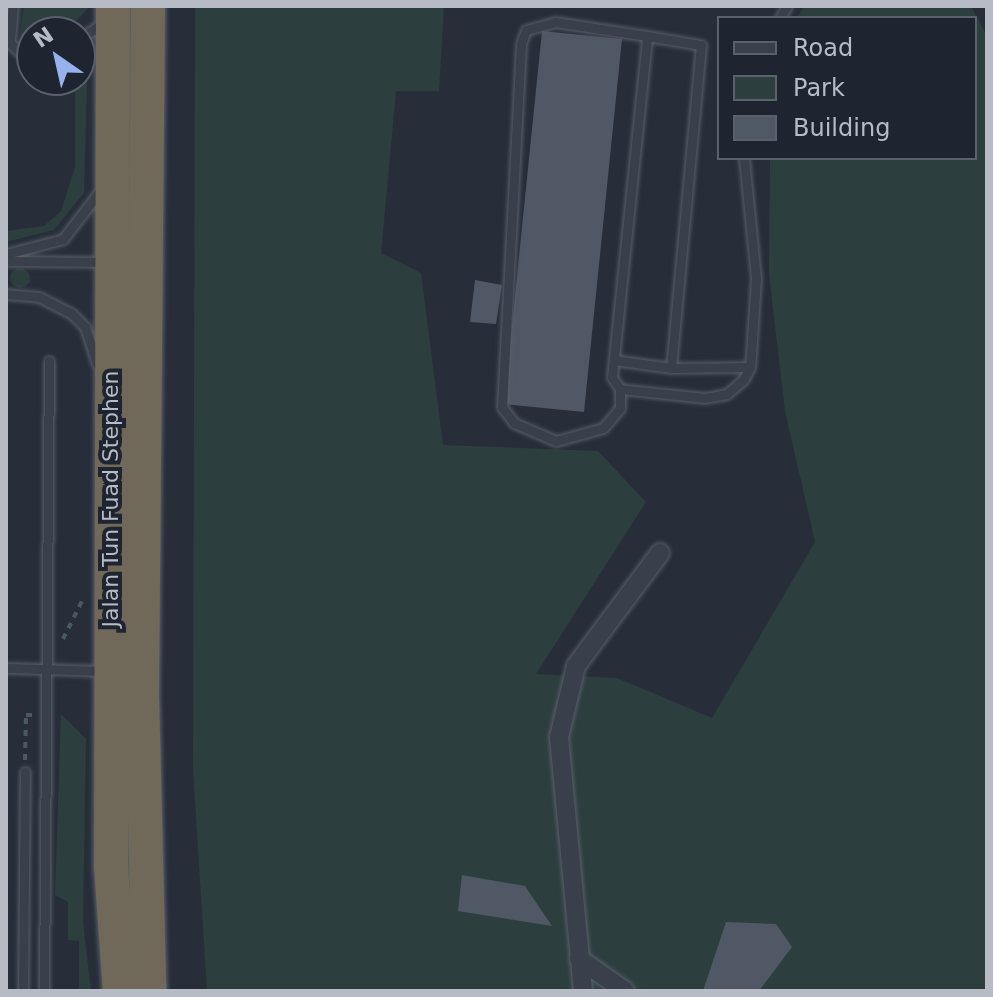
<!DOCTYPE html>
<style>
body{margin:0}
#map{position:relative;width:993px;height:997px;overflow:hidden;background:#272e3a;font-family:"DejaVu Sans",sans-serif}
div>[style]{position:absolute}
.green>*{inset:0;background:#2d3e3f}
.round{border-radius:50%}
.building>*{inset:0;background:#505865}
.path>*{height:4px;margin-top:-2px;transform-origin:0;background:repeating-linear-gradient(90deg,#4a595d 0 6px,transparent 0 12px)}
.roads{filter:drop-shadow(0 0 2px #585e69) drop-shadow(0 0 2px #585e69)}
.lane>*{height:9px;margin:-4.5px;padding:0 4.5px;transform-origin:4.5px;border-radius:4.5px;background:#3a404b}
.street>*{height:18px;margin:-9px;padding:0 9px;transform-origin:9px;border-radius:9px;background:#3a404b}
.highway>*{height:34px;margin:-17px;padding:0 17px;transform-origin:17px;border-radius:17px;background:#706858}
span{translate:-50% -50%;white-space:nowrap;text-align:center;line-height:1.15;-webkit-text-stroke:8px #1f2530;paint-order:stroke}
.street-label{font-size:22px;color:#b6bbc6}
.frame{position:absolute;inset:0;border:8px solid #b6bbc6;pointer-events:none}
.legend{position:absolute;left:717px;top:16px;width:260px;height:144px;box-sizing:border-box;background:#1f2530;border:2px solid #5b616c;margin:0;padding:10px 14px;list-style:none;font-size:24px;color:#b6bbc6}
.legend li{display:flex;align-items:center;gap:16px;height:40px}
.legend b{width:40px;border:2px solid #5b616c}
.north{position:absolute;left:16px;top:16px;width:80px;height:80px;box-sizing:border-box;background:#1f2530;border:2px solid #5b616c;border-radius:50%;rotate:326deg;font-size:22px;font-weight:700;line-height:32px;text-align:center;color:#b6bbc6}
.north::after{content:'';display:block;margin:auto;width:28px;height:36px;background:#96b1eb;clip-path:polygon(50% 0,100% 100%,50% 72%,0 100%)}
</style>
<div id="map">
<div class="green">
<div style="clip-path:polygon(24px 6px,90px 6px,66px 32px,32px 32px,32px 50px,19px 37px)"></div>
<div style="clip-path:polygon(195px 6px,444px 6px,439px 91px,396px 91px,381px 253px,421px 273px,443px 445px,598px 451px,646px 502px,536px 674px,617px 678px,712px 718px,815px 542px,785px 411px,769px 274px,770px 158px,975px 158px,975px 18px,797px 18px,804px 6px,971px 6px,987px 36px,987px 991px,207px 991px,193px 769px)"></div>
<div style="clip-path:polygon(88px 50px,84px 193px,54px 230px,6px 242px,6px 231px,44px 226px,61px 211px,75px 167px,75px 80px)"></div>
<div class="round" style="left:10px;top:268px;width:20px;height:20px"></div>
<div style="clip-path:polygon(61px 714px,86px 739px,83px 922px,91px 991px,79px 991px,79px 941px,68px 940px,68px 902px,55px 895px)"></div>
</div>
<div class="building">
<div style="clip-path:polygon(542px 31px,622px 39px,584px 412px,504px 404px)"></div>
<div style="clip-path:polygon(475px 280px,502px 285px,496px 324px,470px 322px)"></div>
<div style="clip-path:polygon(462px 875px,525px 886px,552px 926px,458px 911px)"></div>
<div style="clip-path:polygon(726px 922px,776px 924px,792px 947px,759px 991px,703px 991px)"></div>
</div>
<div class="path">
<div style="left:63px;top:639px;width:47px;rotate:-63.4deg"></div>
<div style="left:25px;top:760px;width:45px;rotate:-88.7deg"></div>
<div style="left:26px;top:715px;width:6px"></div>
</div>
<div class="roads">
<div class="lane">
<div style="left:13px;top:6px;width:37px;rotate:95deg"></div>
<div style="left:10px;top:43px;width:30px;rotate:44deg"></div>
<div style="left:780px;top:18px;width:14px;rotate:-60deg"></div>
<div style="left:80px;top:39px;width:28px;rotate:-35deg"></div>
<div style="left:744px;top:158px;width:121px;rotate:84.3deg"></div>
<div style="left:756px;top:278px;width:77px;rotate:93.7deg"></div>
<div style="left:751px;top:355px;width:12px;rotate:95deg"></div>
<div style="left:750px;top:367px;width:13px;rotate:117deg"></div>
<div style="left:744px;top:379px;width:23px;rotate:139deg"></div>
<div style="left:727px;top:394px;width:22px;rotate:170deg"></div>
<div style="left:705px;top:398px;width:85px;rotate:-174deg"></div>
<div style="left:620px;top:389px;width:14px;rotate:-124deg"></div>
<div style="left:612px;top:377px;width:343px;rotate:-84.1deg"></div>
<div style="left:647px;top:36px;width:55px;rotate:9.5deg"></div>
<div style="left:701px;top:45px;width:324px;rotate:95.3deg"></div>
<div style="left:671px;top:368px;width:79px;rotate:-0.7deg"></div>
<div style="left:6px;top:254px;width:59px;rotate:-14.7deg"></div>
<div style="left:63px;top:239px;width:61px;rotate:-52.4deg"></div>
<div style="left:6px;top:261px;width:101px;rotate:0.6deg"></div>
<div style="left:6px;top:294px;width:33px;rotate:5deg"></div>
<div style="left:39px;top:297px;width:36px;rotate:27deg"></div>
<div style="left:71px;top:313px;width:20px;rotate:45deg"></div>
<div style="left:85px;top:327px;width:39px;rotate:72deg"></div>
<div style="left:614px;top:360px;width:58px;rotate:8deg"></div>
<div style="left:620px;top:389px;width:19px;rotate:90deg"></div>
<div style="left:620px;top:408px;width:26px;rotate:130deg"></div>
<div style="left:603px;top:428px;width:49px;rotate:164.5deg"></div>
<div style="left:556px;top:441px;width:46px;rotate:-156.8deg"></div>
<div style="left:514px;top:423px;width:20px;rotate:-127deg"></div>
<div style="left:502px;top:407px;width:363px;rotate:-87deg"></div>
<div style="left:521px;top:44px;width:15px;rotate:-70deg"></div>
<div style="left:526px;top:30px;width:30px;rotate:-15deg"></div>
<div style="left:555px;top:22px;width:93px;rotate:8.7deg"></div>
<div style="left:6px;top:668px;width:101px;rotate:1.7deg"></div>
<div style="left:23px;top:991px;width:219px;rotate:-89.5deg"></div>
<div style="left:44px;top:991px;width:630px;rotate:-89.55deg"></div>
</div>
<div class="street">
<div style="left:579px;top:959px;width:56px;rotate:34.8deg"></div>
<div style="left:583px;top:991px;width:255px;rotate:-95.4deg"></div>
<div style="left:559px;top:737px;width:73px;rotate:-76.5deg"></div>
<div style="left:576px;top:666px;width:141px;rotate:-53.4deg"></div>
</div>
<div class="highway">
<div style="left:113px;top:6px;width:860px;rotate:90.13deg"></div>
<div style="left:111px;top:866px;width:125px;rotate:85.9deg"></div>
<div style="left:148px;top:6px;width:688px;rotate:90.5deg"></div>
<div style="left:142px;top:694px;width:297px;rotate:88.6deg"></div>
</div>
</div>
<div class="street-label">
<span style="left:111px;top:499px;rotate:-90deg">Jalan Tun Fuad Stephen</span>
</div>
<div class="frame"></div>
<ul class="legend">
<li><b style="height:10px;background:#3a404b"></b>Road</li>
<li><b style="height:22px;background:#2d3e3f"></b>Park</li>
<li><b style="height:22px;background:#505865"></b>Building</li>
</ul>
<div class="north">N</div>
</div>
